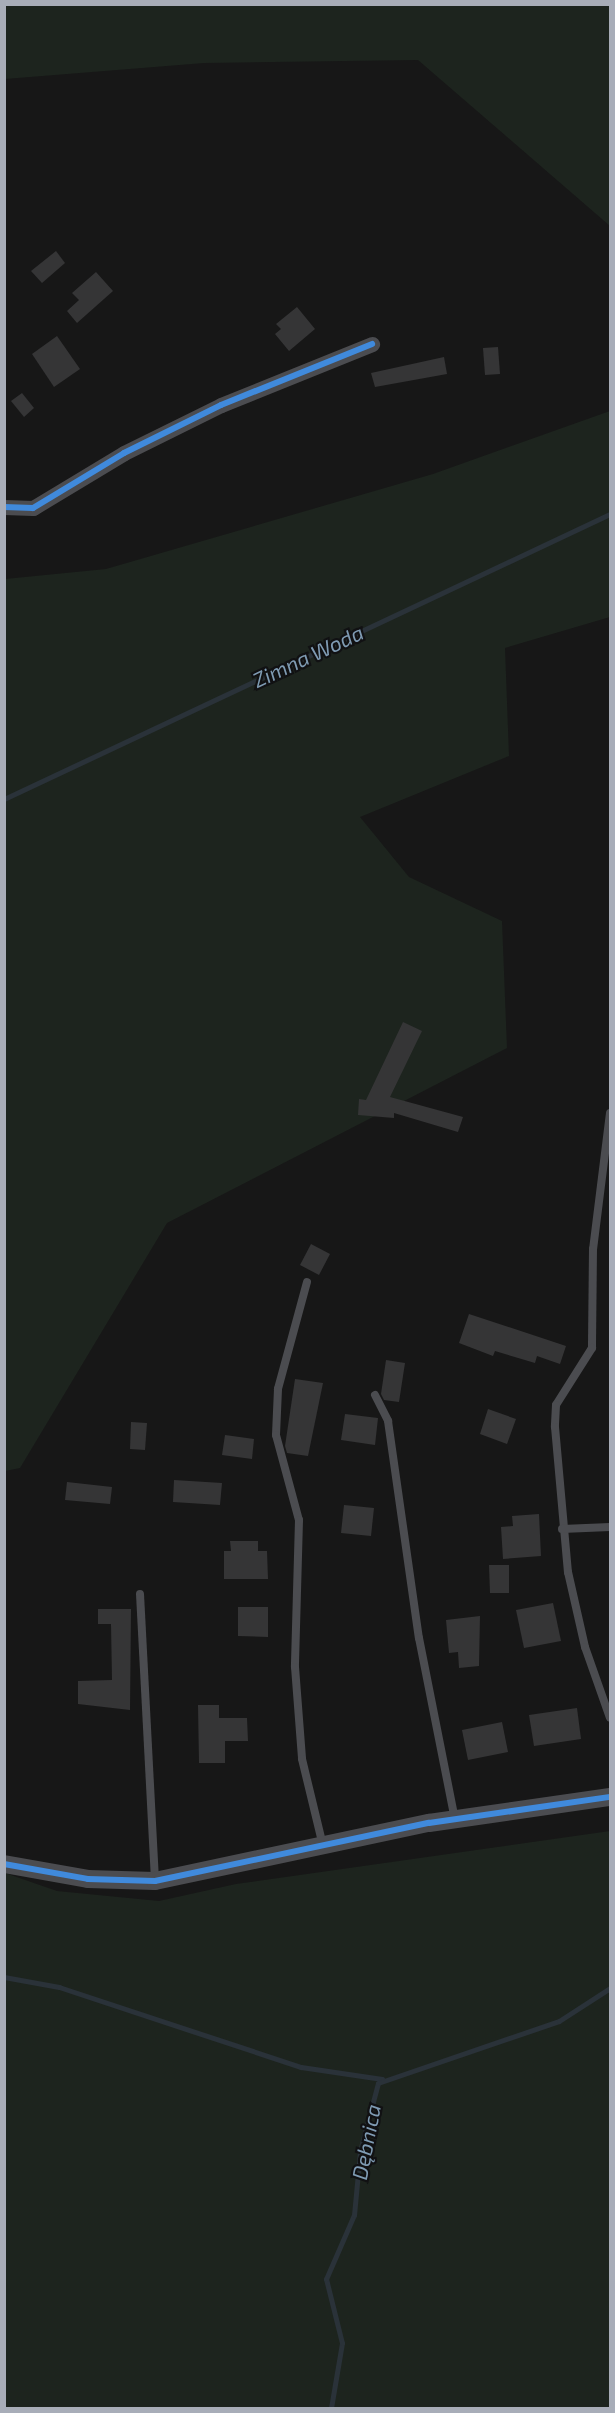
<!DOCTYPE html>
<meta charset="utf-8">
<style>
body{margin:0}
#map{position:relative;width:615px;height:2413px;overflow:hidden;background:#171717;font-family:"Exo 2",sans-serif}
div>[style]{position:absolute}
.green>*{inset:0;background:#1d241e}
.stream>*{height:5px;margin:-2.5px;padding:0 2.5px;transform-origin:2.5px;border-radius:2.5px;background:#2a3239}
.building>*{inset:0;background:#353536}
.service>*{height:8px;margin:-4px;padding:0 4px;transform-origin:4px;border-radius:4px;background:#4b4c50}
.minor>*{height:15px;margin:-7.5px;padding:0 7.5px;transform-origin:7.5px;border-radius:7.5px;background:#4b4c50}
.tertiary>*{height:18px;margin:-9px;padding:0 9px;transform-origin:9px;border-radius:9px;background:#4b4c50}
.cycleway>*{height:6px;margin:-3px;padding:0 3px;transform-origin:3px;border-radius:3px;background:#408adc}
span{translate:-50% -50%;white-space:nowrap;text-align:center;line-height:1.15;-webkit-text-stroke:4.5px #111113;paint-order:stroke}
.water-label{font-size:21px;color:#7f9bb3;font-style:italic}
.frame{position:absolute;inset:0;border:6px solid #a8adb8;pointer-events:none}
</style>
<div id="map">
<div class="green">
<div style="clip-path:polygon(5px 4px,610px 5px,610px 226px,418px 60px,204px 63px,5px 79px)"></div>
<div style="clip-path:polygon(610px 411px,610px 617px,505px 648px,509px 756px,360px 817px,409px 877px,502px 921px,507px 1048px,167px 1223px,20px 1468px,5px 1471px,5px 579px,106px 569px,433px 474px)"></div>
<div style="clip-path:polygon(610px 1831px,610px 2408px,5px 2408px,5px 1873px,57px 1891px,159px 1901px,236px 1884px)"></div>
</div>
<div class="stream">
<div style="left:4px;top:799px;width:670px;rotate:-25.19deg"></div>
<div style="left:4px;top:1977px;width:56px;rotate:10.3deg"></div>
<div style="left:59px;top:1987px;width:255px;rotate:18.3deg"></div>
<div style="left:301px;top:2067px;width:82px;rotate:8.4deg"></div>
<div style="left:331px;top:2408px;width:66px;rotate:-80.4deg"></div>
<div style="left:342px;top:2343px;width:66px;rotate:-104deg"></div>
<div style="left:326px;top:2279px;width:70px;rotate:-66.4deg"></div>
<div style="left:354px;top:2215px;width:64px;rotate:-84.6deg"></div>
<div style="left:360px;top:2151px;width:70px;rotate:-75.2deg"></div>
<div style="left:378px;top:2083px;width:191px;rotate:-18.9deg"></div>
<div style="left:559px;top:2021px;width:61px;rotate:-32.9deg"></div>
</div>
<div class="building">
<div style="clip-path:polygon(56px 251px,65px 263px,42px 283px,31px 271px)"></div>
<div style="clip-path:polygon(96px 272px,113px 291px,77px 323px,67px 311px,79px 300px,72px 293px)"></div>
<div style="clip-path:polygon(297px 307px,315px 329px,289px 351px,275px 334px,281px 329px,276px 324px)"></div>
<div style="clip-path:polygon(57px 336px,80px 369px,54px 387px,32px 354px)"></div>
<div style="clip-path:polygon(498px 347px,500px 374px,485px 375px,483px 348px)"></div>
<div style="clip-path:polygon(444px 357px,447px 374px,375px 387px,371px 373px)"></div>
<div style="clip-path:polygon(22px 393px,34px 408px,24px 417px,11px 401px)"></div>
<div style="clip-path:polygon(403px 1022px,422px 1031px,390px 1097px,463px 1117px,458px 1132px,394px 1113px,394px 1118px,358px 1115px,359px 1099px,366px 1100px)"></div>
<div style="clip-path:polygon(311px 1244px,330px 1254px,319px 1275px,300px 1265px)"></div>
<div style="clip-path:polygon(469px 1314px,566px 1346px,560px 1364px,537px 1356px,535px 1363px,495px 1351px,493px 1356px,459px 1343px)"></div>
<div style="clip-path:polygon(386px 1360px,405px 1363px,399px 1402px,384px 1400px,381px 1394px)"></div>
<div style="clip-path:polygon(295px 1379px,323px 1383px,308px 1456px,287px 1453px,285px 1446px)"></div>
<div style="clip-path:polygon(488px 1409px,516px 1419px,507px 1444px,480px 1434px)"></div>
<div style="clip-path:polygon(345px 1414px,378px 1418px,375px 1445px,341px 1440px)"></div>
<div style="clip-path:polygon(131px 1422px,147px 1423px,145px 1450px,130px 1449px)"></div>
<div style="clip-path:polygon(225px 1435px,254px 1439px,252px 1459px,222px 1455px)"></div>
<div style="clip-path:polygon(174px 1480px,222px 1483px,220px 1505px,173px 1502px)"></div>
<div style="clip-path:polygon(67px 1482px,112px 1487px,110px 1504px,65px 1500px)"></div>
<div style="clip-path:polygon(344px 1505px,374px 1508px,371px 1536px,341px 1533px)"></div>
<div style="clip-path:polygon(539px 1514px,541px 1556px,503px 1559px,501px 1527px,513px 1526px,512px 1516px)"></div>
<div style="clip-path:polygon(230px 1541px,258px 1541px,258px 1551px,267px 1551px,268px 1579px,224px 1579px,224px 1551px,231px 1551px)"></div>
<div style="clip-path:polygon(489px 1565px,509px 1565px,509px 1593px,490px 1593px)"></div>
<div style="clip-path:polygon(553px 1603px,561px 1641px,524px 1648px,516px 1610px)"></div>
<div style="clip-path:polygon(238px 1607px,268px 1607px,268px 1637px,238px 1636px)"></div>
<div style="clip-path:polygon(98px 1609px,131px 1609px,130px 1710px,78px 1704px,78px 1681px,112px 1680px,111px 1624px,98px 1624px)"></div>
<div style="clip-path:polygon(480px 1616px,479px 1666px,459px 1668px,458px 1652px,449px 1653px,446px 1620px)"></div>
<div style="clip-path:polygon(198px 1705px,219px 1705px,219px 1718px,247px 1718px,248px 1741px,225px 1741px,225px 1763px,199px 1763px)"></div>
<div style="clip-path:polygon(577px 1708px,581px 1739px,534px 1746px,529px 1715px)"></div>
<div style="clip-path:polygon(502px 1722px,508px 1752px,468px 1760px,462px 1730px)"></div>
</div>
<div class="service">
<div style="left:610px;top:1113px;width:137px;rotate:97.1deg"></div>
<div style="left:593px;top:1249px;width:99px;rotate:90.6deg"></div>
<div style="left:592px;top:1348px;width:67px;rotate:122.3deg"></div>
<div style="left:556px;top:1405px;width:22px;rotate:93deg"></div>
<div style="left:555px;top:1427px;width:146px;rotate:84.9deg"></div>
<div style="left:568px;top:1572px;width:77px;rotate:77.2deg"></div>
<div style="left:585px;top:1647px;width:75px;rotate:70.6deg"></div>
<div style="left:307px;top:1282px;width:111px;rotate:105.2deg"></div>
<div style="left:278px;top:1389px;width:46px;rotate:92.5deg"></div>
<div style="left:276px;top:1435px;width:88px;rotate:74.9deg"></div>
<div style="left:299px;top:1520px;width:147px;rotate:91.6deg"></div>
<div style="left:295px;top:1667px;width:92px;rotate:85.6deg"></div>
<div style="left:302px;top:1759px;width:89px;rotate:76.4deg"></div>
<div style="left:375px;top:1395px;width:29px;rotate:63deg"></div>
<div style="left:388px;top:1421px;width:219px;rotate:81.9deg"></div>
<div style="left:419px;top:1638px;width:185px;rotate:78.8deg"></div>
<div style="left:562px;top:1529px;width:48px;rotate:-2.4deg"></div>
<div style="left:140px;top:1594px;width:286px;rotate:87deg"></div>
</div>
<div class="minor">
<div style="left:4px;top:507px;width:29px;rotate:2deg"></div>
<div style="left:33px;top:508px;width:106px;rotate:-31.1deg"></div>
<div style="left:124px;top:453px;width:108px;rotate:-26.3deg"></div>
<div style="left:221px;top:405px;width:163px;rotate:-22deg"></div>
</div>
<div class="tertiary">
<div style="left:4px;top:1864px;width:85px;rotate:10.1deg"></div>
<div style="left:88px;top:1879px;width:67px;rotate:1.7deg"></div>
<div style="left:155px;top:1881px;width:280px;rotate:-12deg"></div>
<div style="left:429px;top:1823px;width:183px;rotate:-8.2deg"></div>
</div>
<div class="cycleway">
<div style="left:4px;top:507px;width:29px;rotate:2deg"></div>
<div style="left:33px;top:508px;width:106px;rotate:-31.1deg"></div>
<div style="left:124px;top:453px;width:108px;rotate:-26.3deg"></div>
<div style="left:221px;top:405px;width:163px;rotate:-22deg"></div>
<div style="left:4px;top:1864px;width:85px;rotate:10.1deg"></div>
<div style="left:88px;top:1879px;width:67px;rotate:1.7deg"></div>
<div style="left:155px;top:1881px;width:280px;rotate:-12deg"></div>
<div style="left:429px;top:1823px;width:183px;rotate:-8.2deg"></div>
</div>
<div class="water-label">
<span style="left:308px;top:656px;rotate:-25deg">Zimna Woda</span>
<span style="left:366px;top:2142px;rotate:-79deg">Dębnica</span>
</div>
<div class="frame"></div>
</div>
